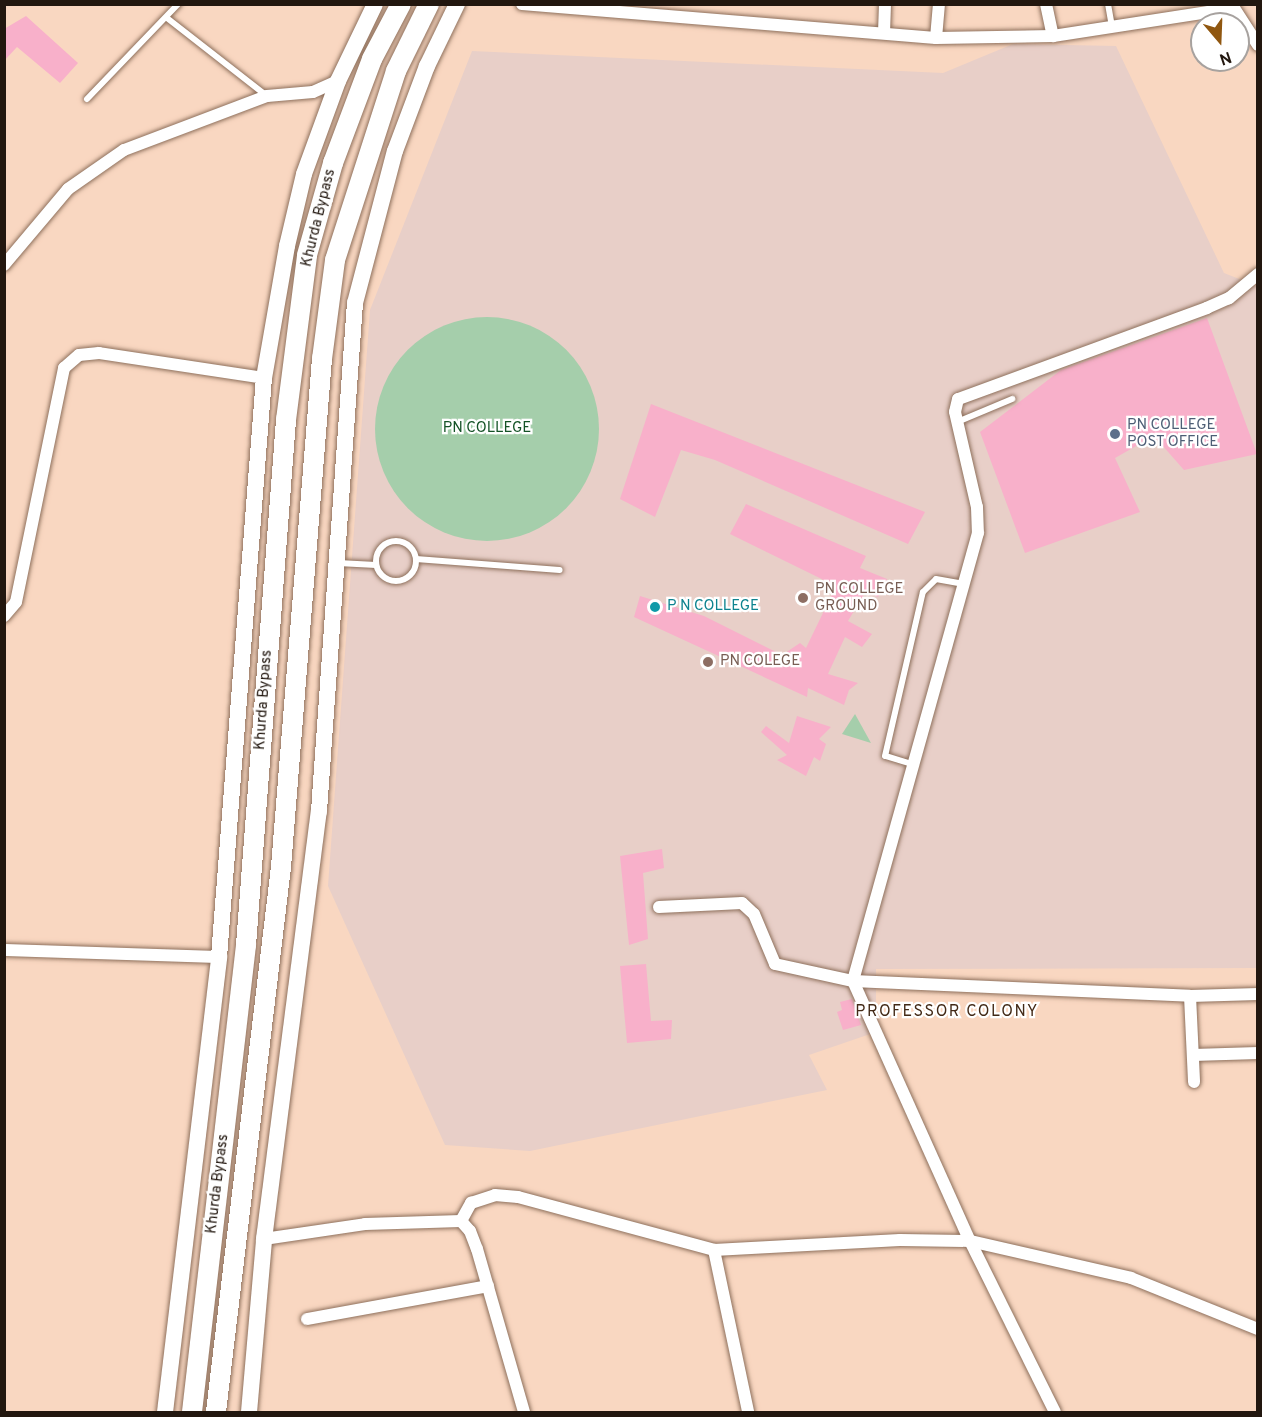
<!DOCTYPE html>
<style>
body{margin:0}
#map{position:relative;width:1262px;height:1417px;overflow:hidden;background:#f9d7c1;font-family:Overpass,sans-serif}
div>[style]{position:absolute}
.education>*{inset:0;background:#e8cfc8}
.green>*{inset:0;background:#a5ceab}
.round{border-radius:50%}
.building>*{inset:0;background:#f8b0ca}
.roads{filter:drop-shadow(0 0 2px #8e705c) drop-shadow(0 0 2px #8e705c)}
.service>*{height:6px;margin:-3px;padding:0 3px;transform-origin:3px;border-radius:3px;background:#fff}
.service>.ring{margin:-3px;padding:0;box-sizing:content-box;background:none;border:6px solid #fff;border-radius:50%}
.minor>*{height:12px;margin:-6px;padding:0 6px;transform-origin:6px;border-radius:6px;background:#fff}
.secondary>*{height:16px;margin:-8px;padding:0 8px;transform-origin:8px;border-radius:8px;background:#fff}
.trunk>*{height:20px;margin:-10px;padding:0 10px;transform-origin:10px;border-radius:10px;background:#fff}
.dots>*{width:16px;height:16px;translate:-50% -50%;box-sizing:border-box;border:3px solid #fff;border-radius:50%}
span{translate:-50% -50%;white-space:nowrap;text-align:center;line-height:1.15;-webkit-text-stroke:4.5px #fff;paint-order:stroke}
.street-label{font-size:15px;color:#22170f}
.service-label{font-size:15px;color:#4e5e75}
.left{translate:0 -50%;text-align:left}
.park-label{font-size:15px;color:#145226}
.education-label{font-size:15px;color:#785e54}
.culture-label{font-size:15px;color:#0d838f}
.neighbourhood-label{font-size:16px;color:#422916;letter-spacing:1.5px}
.frame{position:absolute;inset:0;border:6px solid #22170f;pointer-events:none}
.north{position:absolute;left:1190px;top:12px;width:60px;height:60px;box-sizing:border-box;background:#fff;border:2px solid #a7a29f;border-radius:50%;rotate:161deg;font-size:16px;font-weight:700;line-height:24px;text-align:center;color:#22170f}
.north::after{content:'';display:block;margin:auto;width:21px;height:27px;background:#905710;clip-path:polygon(50% 0,100% 100%,50% 72%,0 100%)}
</style>
<div id="map">
<div class="education">
<div style="clip-path:polygon(1013px 44px,1116px 46px,1224px 273px,1257px 286px,1257px 968px,876px 969px,876px 1032px,809px 1055px,827px 1090px,530px 1151px,445px 1145px,328px 886px,370px 310px,472px 51px,943px 73px)"></div>
</div>
<div class="green">
<div class="round" style="left:375px;top:317px;width:224px;height:224px"></div>
<div style="clip-path:polygon(855px 714px,871px 743px,842px 734px)"></div>
</div>
<div class="building">
<div style="clip-path:polygon(26px 16px,78px 63px,60px 83px,17px 47px,4px 61px,4px 29px)"></div>
<div style="clip-path:polygon(1207px 318px,1257px 454px,1184px 470px,1154px 436px,1115px 458px,1140px 512px,1025px 553px,980px 432px,1061px 370px)"></div>
<div style="clip-path:polygon(651px 404px,925px 512px,908px 544px,715px 460px,681px 450px,655px 517px,620px 499px)"></div>
<div style="clip-path:polygon(746px 504px,866px 556px,860px 568px,887px 579px,878px 597px,866px 591px,848px 621px,872px 634px,862px 647px,845px 637px,828px 674px,858px 683px,849px 690px,844px 705px,808px 688px,807px 697px,634px 617px,640px 596px,704px 616px,782px 655px,800px 643px,806px 648px,836px 586px,730px 534px)"></div>
<div style="clip-path:polygon(797px 716px,831px 727px,819px 739px,826px 744px,820px 761px,814px 757px,806px 776px,777px 760px,787px 755px,761px 732px,766px 726px,789px 743px)"></div>
<div style="clip-path:polygon(662px 849px,664px 868px,643px 873px,648px 939px,629px 945px,620px 856px)"></div>
<div style="clip-path:polygon(646px 964px,651px 1021px,672px 1020px,671px 1039px,627px 1043px,620px 966px)"></div>
<div style="clip-path:polygon(852px 999px,861px 1025px,843px 1030px,837px 1012px,842px 1010px,840px 1002px)"></div>
</div>
<div class="roads">
<div class="service">
<div style="left:1108px;top:4px;width:22px;rotate:80deg"></div>
<div style="left:167px;top:18px;width:127px;rotate:38deg"></div>
<div style="left:87px;top:99px;width:132px;rotate:-46.2deg"></div>
<div style="left:957px;top:422px;width:60px;rotate:-22.7deg"></div>
<div class="ring" style="left:376px;top:541px;width:34px;height:34px"></div>
<div style="left:416px;top:559px;width:144px;rotate:4.4deg"></div>
<div style="left:338px;top:563px;width:38px;rotate:3deg"></div>
<div style="left:915px;top:765px;width:31px;rotate:-163deg"></div>
<div style="left:885px;top:756px;width:168px;rotate:-77deg"></div>
<div style="left:923px;top:592px;width:18px;rotate:-45deg"></div>
<div style="left:936px;top:579px;width:27px;rotate:10deg"></div>
</div>
<div class="minor">
<div style="left:522px;top:4px;width:415px;rotate:4.7deg"></div>
<div style="left:936px;top:38px;width:117px;rotate:-1deg"></div>
<div style="left:1053px;top:36px;width:183px;rotate:-8.8deg"></div>
<div style="left:1234px;top:8px;width:44px;rotate:57deg"></div>
<div style="left:1046px;top:4px;width:33px;rotate:78deg"></div>
<div style="left:884px;top:33px;width:29px;rotate:-88deg"></div>
<div style="left:936px;top:38px;width:34px;rotate:-85deg"></div>
<div style="left:4px;top:265px;width:99px;rotate:-49.9deg"></div>
<div style="left:68px;top:189px;width:68px;rotate:-34.9deg"></div>
<div style="left:124px;top:150px;width:153px;rotate:-20.7deg"></div>
<div style="left:267px;top:96px;width:46px;rotate:-5deg"></div>
<div style="left:313px;top:92px;width:27px;rotate:-24deg"></div>
<div style="left:1258px;top:274px;width:38px;rotate:140deg"></div>
<div style="left:1229px;top:298px;width:24px;rotate:156deg"></div>
<div style="left:1207px;top:308px;width:265px;rotate:159.9deg"></div>
<div style="left:958px;top:399px;width:13px;rotate:103deg"></div>
<div style="left:955px;top:412px;width:98px;rotate:77deg"></div>
<div style="left:977px;top:507px;width:26px;rotate:88deg"></div>
<div style="left:978px;top:533px;width:465px;rotate:105.6deg"></div>
<div style="left:853px;top:981px;width:337px;rotate:2.5deg"></div>
<div style="left:1190px;top:996px;width:68px;rotate:-1.7deg"></div>
<div style="left:4px;top:616px;width:18px;rotate:-49deg"></div>
<div style="left:16px;top:602px;width:239px;rotate:-78.4deg"></div>
<div style="left:64px;top:368px;width:20px;rotate:-41deg"></div>
<div style="left:79px;top:355px;width:20px;rotate:-6deg"></div>
<div style="left:99px;top:353px;width:167px;rotate:8.6deg"></div>
<div style="left:659px;top:907px;width:83px;rotate:-2.8deg"></div>
<div style="left:742px;top:903px;width:16px;rotate:43deg"></div>
<div style="left:754px;top:914px;width:54px;rotate:67.2deg"></div>
<div style="left:775px;top:964px;width:80px;rotate:12.3deg"></div>
<div style="left:853px;top:981px;width:285px;rotate:65.8deg"></div>
<div style="left:970px;top:1241px;width:191px;rotate:63.6deg"></div>
<div style="left:4px;top:950px;width:215px;rotate:1.9deg"></div>
<div style="left:1190px;top:996px;width:86px;rotate:87.3deg"></div>
<div style="left:1193px;top:1055px;width:65px;rotate:-1.8deg"></div>
<div style="left:461px;top:1221px;width:21px;rotate:-61deg"></div>
<div style="left:471px;top:1203px;width:25px;rotate:-18deg"></div>
<div style="left:495px;top:1195px;width:23px;rotate:5deg"></div>
<div style="left:518px;top:1197px;width:203px;rotate:15.1deg"></div>
<div style="left:714px;top:1250px;width:186px;rotate:-3.1deg"></div>
<div style="left:900px;top:1240px;width:70px;rotate:0.8deg"></div>
<div style="left:970px;top:1241px;width:165px;rotate:12.9deg"></div>
<div style="left:1131px;top:1278px;width:137px;rotate:21.9deg"></div>
<div style="left:264px;top:1239px;width:102px;rotate:-8.4deg"></div>
<div style="left:365px;top:1224px;width:96px;rotate:-1.8deg"></div>
<div style="left:461px;top:1221px;width:13px;rotate:48deg"></div>
<div style="left:470px;top:1231px;width:19px;rotate:69deg"></div>
<div style="left:477px;top:1249px;width:170px;rotate:73.9deg"></div>
<div style="left:714px;top:1250px;width:166px;rotate:78.1deg"></div>
<div style="left:307px;top:1319px;width:184px;rotate:-10.3deg"></div>
</div>
<div class="secondary">
<div style="left:165px;top:1412px;width:458px;rotate:-83.2deg"></div>
<div style="left:219px;top:957px;width:581px;rotate:-85.56deg"></div>
<div style="left:264px;top:378px;width:134px;rotate:-80.1deg"></div>
<div style="left:287px;top:246px;width:74px;rotate:-76.7deg"></div>
<div style="left:304px;top:174px;width:99px;rotate:-69.9deg"></div>
<div style="left:338px;top:81px;width:85px;rotate:-64.3deg"></div>
<div style="left:249px;top:1412px;width:174px;rotate:-85deg"></div>
<div style="left:264px;top:1239px;width:432px;rotate:-82.7deg"></div>
<div style="left:319px;top:811px;width:509px;rotate:-85.95deg"></div>
<div style="left:355px;top:303px;width:157px;rotate:-75.3deg"></div>
<div style="left:395px;top:151px;width:91px;rotate:-69.4deg"></div>
<div style="left:427px;top:66px;width:69px;rotate:-64.2deg"></div>
</div>
<div class="trunk">
<div style="left:192px;top:1412px;width:470px;rotate:-83.4deg"></div>
<div style="left:246px;top:945px;width:527px;rotate:-85.64deg"></div>
<div style="left:286px;top:420px;width:166px;rotate:-82.7deg"></div>
<div style="left:307px;top:255px;width:96px;rotate:-74.2deg"></div>
<div style="left:333px;top:163px;width:111px;rotate:-69.4deg"></div>
<div style="left:372px;top:59px;width:62px;rotate:-62.2deg"></div>
<div style="left:216px;top:1412px;width:549px;rotate:-83.2deg"></div>
<div style="left:281px;top:867px;width:510px;rotate:-85.39deg"></div>
<div style="left:322px;top:359px;width:100px;rotate:-82.5deg"></div>
<div style="left:335px;top:260px;width:199px;rotate:-72.1deg"></div>
<div style="left:396px;top:71px;width:75px;rotate:-63.8deg"></div>
</div>
</div>
<div class="dots">
<div style="left:1115px;top:434px;background:#5c6f8a"></div>
<div style="left:803px;top:598px;background:#8d6e63"></div>
<div style="left:655px;top:607px;background:#0f9aa8"></div>
<div style="left:708px;top:662px;background:#8d6e63"></div>
</div>
<div class="street-label">
<span style="left:319px;top:218px;rotate:-76deg">Khurda Bypass</span>
<span style="left:264px;top:700px;rotate:-86deg">Khurda Bypass</span>
<span style="left:218px;top:1184px;rotate:-83deg">Khurda Bypass</span>
</div>
<div class="service-label">
<span class="left" style="left:1127px;top:434px">PN COLLEGE<br>POST OFFICE</span>
</div>
<div class="park-label">
<span style="left:487px;top:429px">PN COLLEGE</span>
</div>
<div class="education-label">
<span class="left" style="left:815px;top:598px">PN COLLEGE<br>GROUND</span>
<span class="left" style="left:720px;top:662px">PN COLEGE</span>
</div>
<div class="culture-label">
<span class="left" style="left:667px;top:607px">P N COLLEGE</span>
</div>
<div class="neighbourhood-label">
<span style="left:947px;top:1012px">PROFESSOR COLONY</span>
</div>
<div class="frame"></div>
<div class="north">N</div>
</div>
